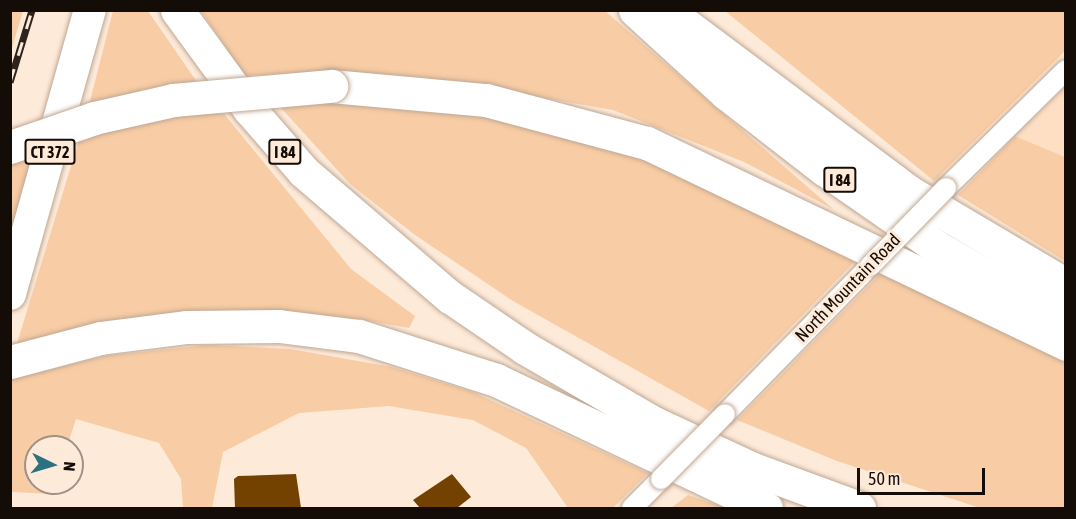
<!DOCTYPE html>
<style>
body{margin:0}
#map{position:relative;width:1076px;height:519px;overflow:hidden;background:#feead9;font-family:"Asap Condensed",sans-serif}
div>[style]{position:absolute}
.built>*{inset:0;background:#fedfc4}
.green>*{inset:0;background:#f8cca4}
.building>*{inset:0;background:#734100}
.roads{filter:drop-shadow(0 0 2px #bea793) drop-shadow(0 0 2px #bea793)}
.minor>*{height:20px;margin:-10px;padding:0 10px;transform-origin:10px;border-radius:10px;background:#fff}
.primary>*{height:32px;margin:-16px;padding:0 16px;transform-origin:16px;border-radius:16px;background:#fff}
.motorway>*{height:33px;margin:-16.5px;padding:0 16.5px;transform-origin:16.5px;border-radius:16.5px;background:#fff}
.rail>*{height:7px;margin-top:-3.5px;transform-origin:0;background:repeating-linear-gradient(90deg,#feead9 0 14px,#2c231c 0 28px);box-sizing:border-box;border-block:2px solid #2c231c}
.bridges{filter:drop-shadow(0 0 2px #bea793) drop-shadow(0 0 2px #bea793)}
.minor-bridge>*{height:20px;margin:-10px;padding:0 10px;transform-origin:10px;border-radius:10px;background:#fff}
.motorway-bridge>*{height:33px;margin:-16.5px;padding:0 16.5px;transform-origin:16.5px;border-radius:16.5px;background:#fff}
span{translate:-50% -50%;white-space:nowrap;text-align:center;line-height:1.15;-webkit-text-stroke:6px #feead9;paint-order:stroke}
.shield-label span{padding:2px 4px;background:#feead9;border:2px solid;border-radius:4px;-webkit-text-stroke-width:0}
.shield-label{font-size:16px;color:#140c06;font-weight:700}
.street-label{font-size:18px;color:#140c06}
.frame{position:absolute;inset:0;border:12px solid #140c06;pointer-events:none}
.north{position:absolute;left:24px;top:435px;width:60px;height:60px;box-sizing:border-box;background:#feead9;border:2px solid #a09185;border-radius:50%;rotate:95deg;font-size:16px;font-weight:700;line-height:24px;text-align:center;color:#140c06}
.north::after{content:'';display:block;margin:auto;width:21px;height:27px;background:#2d7181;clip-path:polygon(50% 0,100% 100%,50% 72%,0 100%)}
.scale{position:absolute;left:857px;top:468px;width:128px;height:27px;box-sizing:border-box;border:3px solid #140c06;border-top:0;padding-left:8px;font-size:18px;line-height:21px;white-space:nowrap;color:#140c06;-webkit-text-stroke:4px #feead9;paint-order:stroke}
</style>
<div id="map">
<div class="built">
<div style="clip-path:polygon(1065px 87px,1065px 157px,1015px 136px)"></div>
</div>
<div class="green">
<div style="clip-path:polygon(11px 10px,23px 11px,11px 51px,10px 11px)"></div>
<div style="clip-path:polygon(113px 11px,148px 11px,197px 82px,89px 105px)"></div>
<div style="clip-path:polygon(201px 11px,605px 11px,833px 209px,744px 162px,613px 110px,422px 77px,331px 71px,245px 76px)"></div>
<div style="clip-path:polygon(725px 11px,1065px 11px,1065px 51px,934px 181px)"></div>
<div style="clip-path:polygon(273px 99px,440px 104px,606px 137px,863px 253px,709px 411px,513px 301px,415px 235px,350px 184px)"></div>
<div style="clip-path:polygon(216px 104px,351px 269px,415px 316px,409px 328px,357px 319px,275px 317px,15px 350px,81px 133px)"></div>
<div style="clip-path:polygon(1015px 136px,1065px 157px,1065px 261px,958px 195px)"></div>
<div style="clip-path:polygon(33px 150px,11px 232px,11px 160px)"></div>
<div style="clip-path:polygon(887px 267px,1065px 358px,1065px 508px,980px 508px,837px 461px,737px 420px)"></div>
<div style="clip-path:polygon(207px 345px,290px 349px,392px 367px,473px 392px,648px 473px,613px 508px,568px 508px,526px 448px,473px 420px,389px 406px,299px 413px,223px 452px,212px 508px,183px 508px,181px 479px,159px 443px,76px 419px,67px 447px,36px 447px,36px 483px,57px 483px,53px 494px,11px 492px,11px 379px,104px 356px)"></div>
<div style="clip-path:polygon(688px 495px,726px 508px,671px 508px)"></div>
</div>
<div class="building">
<div style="clip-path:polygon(296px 474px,301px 508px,235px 508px,234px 479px,238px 476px)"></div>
<div style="clip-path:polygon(452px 474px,471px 497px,457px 508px,420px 508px,413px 500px)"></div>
</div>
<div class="roads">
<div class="minor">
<div style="left:946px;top:188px;width:168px;rotate:-44.5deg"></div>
<div style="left:725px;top:414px;width:207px;rotate:-45.6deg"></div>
<div style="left:632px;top:508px;width:41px;rotate:-45deg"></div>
</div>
<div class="primary">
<div style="left:10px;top:294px;width:295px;rotate:-74.3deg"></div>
</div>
<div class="motorway">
<div style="left:177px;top:10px;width:124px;rotate:53.9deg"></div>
<div style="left:250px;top:110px;width:82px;rotate:48.9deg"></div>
<div style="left:304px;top:172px;width:192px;rotate:40.6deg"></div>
<div style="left:450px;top:297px;width:91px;rotate:34.2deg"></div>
<div style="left:525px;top:348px;width:149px;rotate:30.2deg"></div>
<div style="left:654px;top:423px;width:109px;rotate:24.9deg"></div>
<div style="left:753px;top:469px;width:113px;rotate:20.2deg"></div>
<div style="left:635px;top:10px;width:123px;rotate:42.4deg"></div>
<div style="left:726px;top:93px;width:124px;rotate:37.8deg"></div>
<div style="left:824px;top:169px;width:135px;rotate:34.7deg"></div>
<div style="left:935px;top:246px;width:151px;rotate:29.8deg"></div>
<div style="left:666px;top:10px;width:304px;rotate:36.8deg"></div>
<div style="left:909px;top:192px;width:182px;rotate:30.6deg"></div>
<div style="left:331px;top:86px;width:156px;rotate:5.2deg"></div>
<div style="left:486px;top:100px;width:167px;rotate:15deg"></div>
<div style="left:647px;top:143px;width:465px;rotate:25.6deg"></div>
<div style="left:10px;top:362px;width:93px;rotate:-14.9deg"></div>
<div style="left:100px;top:338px;width:88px;rotate:-7.2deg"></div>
<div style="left:187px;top:327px;width:92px;rotate:-0.6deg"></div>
<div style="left:279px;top:326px;width:81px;rotate:7.1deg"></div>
<div style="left:359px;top:336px;width:144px;rotate:17.8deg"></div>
<div style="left:496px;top:380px;width:299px;rotate:25.4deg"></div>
</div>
</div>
<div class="rail">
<div style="left:10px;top:82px;width:75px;rotate:-73deg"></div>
</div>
<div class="bridges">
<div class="minor-bridge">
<div style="left:870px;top:266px;width:109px;rotate:-45.7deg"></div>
<div style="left:661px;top:479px;width:91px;rotate:-45.4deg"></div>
</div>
<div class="motorway-bridge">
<div style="left:10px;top:147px;width:89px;rotate:-19deg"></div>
<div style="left:94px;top:118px;width:81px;rotate:-12.8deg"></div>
<div style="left:173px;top:100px;width:159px;rotate:-5.1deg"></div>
</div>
</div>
<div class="shield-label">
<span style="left:50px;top:152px">CT 372</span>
<span style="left:285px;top:152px">I 84</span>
<span style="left:840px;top:180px">I 84</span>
</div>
<div class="street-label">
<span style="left:848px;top:288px;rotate:-46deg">North Mountain Road</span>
</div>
<div class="frame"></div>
<div class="north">N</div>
<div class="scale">50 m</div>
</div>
